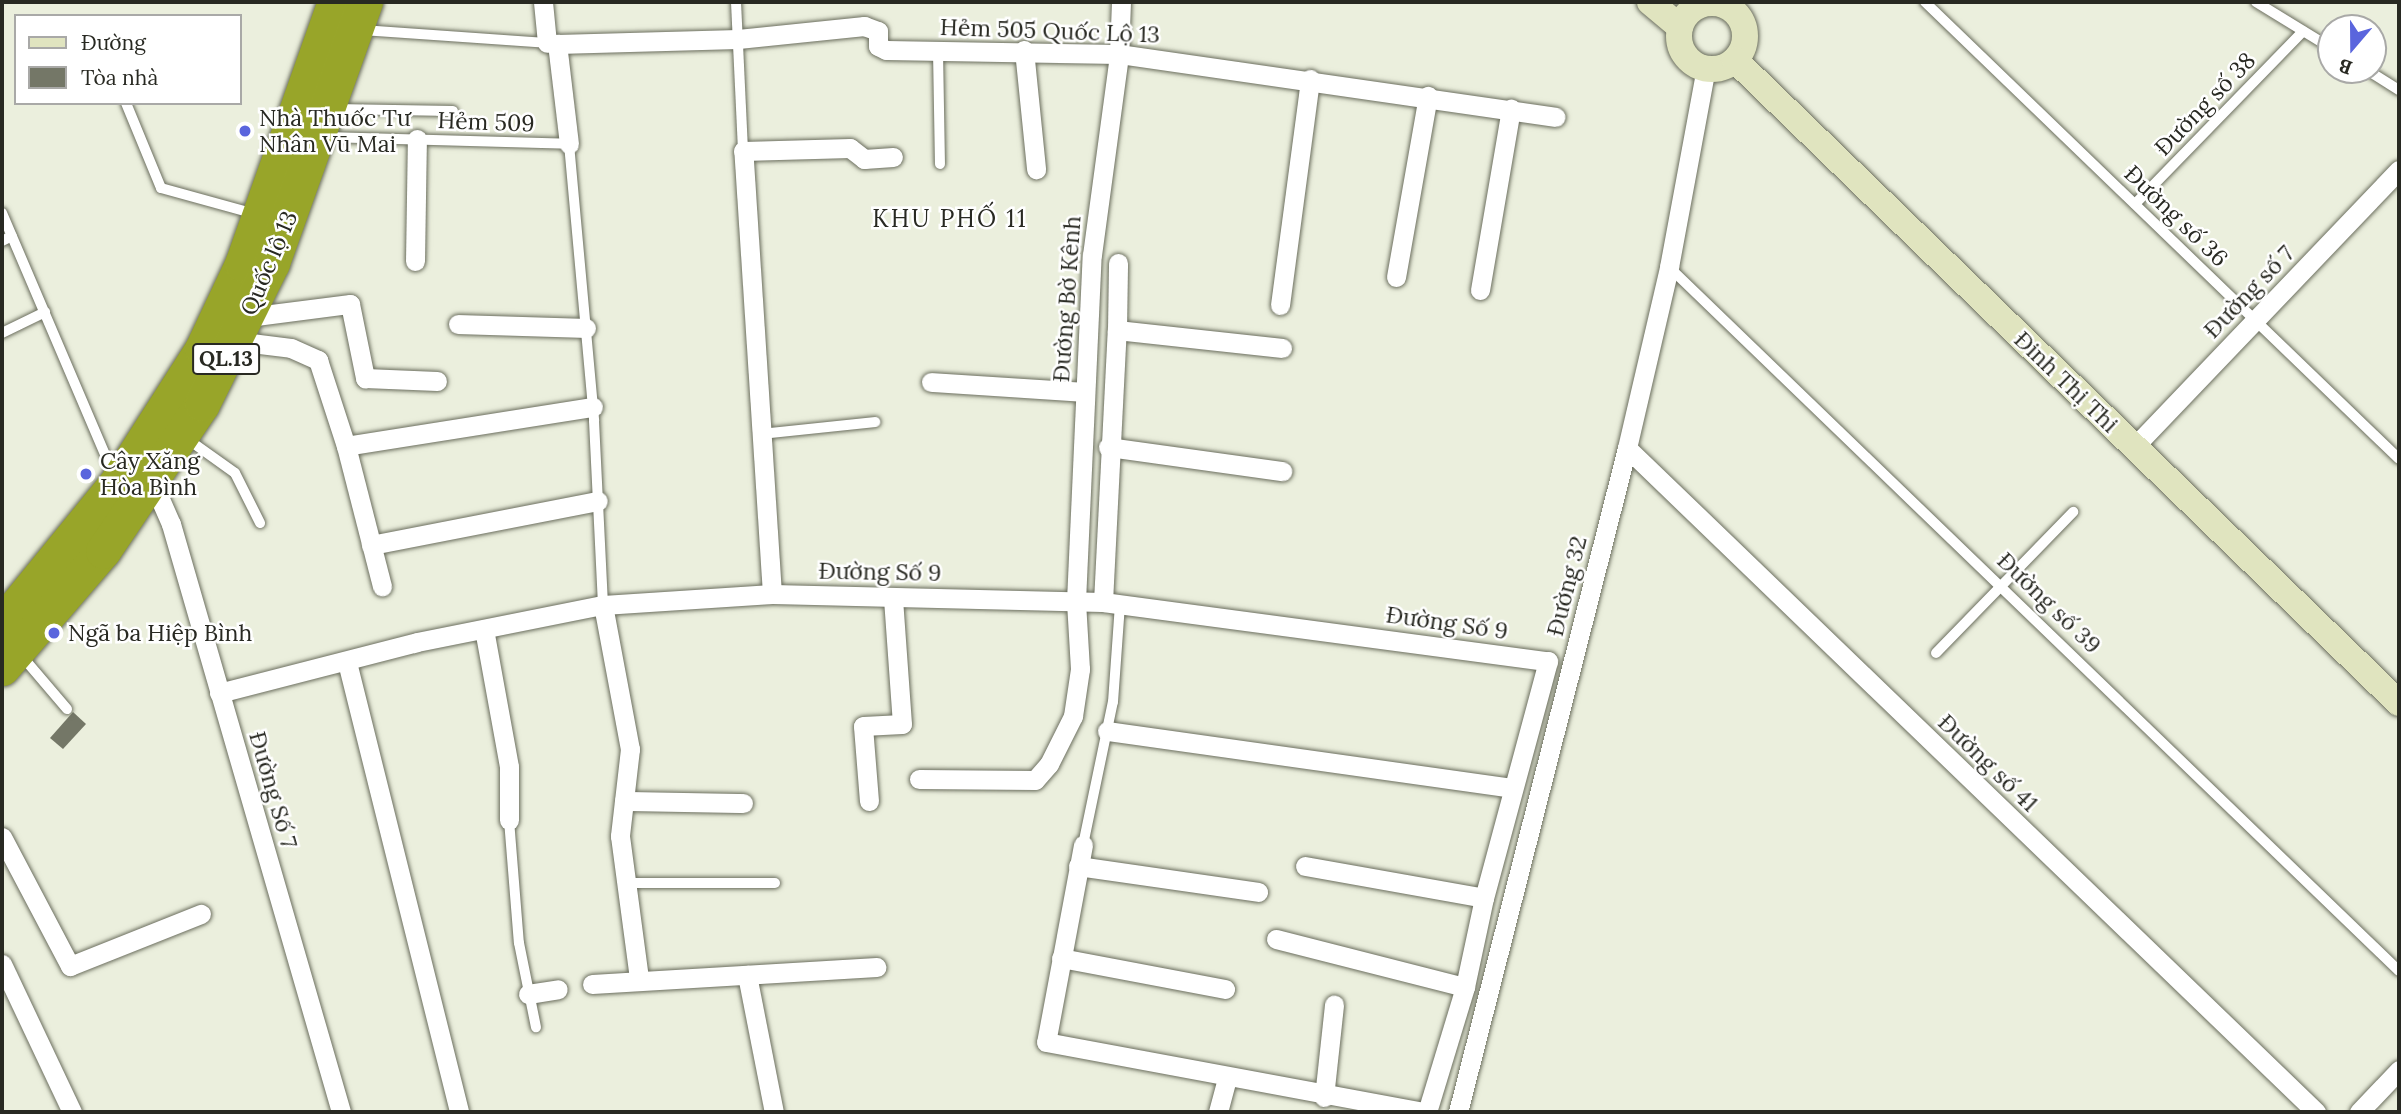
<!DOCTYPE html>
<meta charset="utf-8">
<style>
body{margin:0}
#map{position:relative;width:2401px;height:1114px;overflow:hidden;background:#ebefdd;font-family:Lora,serif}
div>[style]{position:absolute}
.building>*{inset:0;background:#747767}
.roads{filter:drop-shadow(0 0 2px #6b6e5e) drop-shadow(0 0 2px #6b6e5e)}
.lane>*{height:10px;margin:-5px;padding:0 5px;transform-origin:5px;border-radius:5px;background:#fff}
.street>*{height:19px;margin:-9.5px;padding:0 9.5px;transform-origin:9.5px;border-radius:9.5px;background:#fff}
.secondary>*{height:26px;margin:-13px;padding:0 13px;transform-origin:13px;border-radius:13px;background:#e0e4bf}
.secondary>.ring{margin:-13px;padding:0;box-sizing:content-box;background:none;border:26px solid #e0e4bf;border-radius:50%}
.highway>*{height:35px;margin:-17.5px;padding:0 17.5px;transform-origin:17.5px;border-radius:17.5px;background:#98a529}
.dots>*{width:19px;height:19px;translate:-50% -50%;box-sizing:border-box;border:4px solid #fff;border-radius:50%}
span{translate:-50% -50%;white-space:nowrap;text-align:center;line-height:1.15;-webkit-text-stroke:5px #fff;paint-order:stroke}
.shield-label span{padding:2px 5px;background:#fff;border:2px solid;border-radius:5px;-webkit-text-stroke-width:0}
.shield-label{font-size:21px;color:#282922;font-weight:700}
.street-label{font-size:23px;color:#282922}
.poi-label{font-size:23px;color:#282922}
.left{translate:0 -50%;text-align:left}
.neighbourhood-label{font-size:24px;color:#282922;letter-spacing:2px}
.frame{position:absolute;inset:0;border:4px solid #282922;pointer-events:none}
.legend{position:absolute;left:14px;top:14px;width:228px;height:91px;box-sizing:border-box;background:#fff;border:2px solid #a9a9a7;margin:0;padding:9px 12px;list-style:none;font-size:21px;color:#282922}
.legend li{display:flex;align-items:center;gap:14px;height:35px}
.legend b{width:35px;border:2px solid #a9a9a7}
.north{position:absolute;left:2317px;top:14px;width:70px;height:70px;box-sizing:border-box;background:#fff;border:2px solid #a9a9a7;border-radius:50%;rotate:200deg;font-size:19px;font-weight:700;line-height:28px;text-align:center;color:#282922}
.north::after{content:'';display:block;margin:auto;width:24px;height:32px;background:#5a65dd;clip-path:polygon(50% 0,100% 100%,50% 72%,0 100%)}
</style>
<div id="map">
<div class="building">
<div style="clip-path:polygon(73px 712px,86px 724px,63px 749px,50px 738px)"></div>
</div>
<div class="roads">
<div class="lane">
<div style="left:736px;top:2px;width:149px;rotate:87.3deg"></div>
<div style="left:1925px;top:2px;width:658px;rotate:43.95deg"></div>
<div style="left:2256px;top:2px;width:88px;rotate:31.5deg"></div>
<div style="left:362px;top:30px;width:188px;rotate:4deg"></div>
<div style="left:938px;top:51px;width:113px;rotate:89deg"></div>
<div style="left:2367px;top:70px;width:38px;rotate:32deg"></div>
<div style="left:126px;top:103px;width:92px;rotate:67.6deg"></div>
<div style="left:161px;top:188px;width:94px;rotate:15.4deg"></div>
<div style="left:334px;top:109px;width:119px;rotate:1deg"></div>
<div style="left:325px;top:137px;width:244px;rotate:1.6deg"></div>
<div style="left:569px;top:144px;width:278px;rotate:84.8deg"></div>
<div style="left:594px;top:421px;width:184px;rotate:87.2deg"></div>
<div style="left:2135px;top:204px;width:241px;rotate:-45.8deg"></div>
<div style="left:2px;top:213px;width:285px;rotate:66.9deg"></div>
<div style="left:2px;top:241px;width:11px;rotate:-27deg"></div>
<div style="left:1669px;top:267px;width:1014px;rotate:43.96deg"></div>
<div style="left:2px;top:333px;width:48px;rotate:-26deg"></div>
<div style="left:761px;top:434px;width:115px;rotate:-6deg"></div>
<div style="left:186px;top:438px;width:60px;rotate:35.5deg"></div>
<div style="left:235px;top:473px;width:56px;rotate:63.4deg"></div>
<div style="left:1936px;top:653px;width:197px;rotate:-45.8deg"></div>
<div style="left:21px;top:655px;width:71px;rotate:49.6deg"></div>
<div style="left:509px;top:820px;width:123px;rotate:85.4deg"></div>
<div style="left:519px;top:943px;width:86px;rotate:78.6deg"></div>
<div style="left:1083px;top:845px;width:146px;rotate:-78.2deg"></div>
<div style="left:1113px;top:702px;width:98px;rotate:-85.9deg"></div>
<div style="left:626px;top:883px;width:149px"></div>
</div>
<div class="street">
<div style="left:543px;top:2px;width:41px;rotate:84.4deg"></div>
<div style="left:1725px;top:6px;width:4px;rotate:-90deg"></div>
<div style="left:1024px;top:50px;width:120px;rotate:84.2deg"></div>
<div style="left:569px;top:144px;width:101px;rotate:-96.8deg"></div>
<div style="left:557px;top:44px;width:181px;rotate:-1.6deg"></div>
<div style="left:738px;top:39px;width:127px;rotate:-5.9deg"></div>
<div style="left:864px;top:26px;width:15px;rotate:20deg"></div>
<div style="left:878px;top:31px;width:15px;rotate:90deg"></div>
<div style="left:878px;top:46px;width:9px;rotate:27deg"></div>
<div style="left:886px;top:50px;width:233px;rotate:1deg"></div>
<div style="left:1119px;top:54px;width:441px;rotate:8.2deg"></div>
<div style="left:415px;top:261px;width:122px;rotate:-89.1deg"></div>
<div style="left:1396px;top:277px;width:184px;rotate:-80deg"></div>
<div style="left:1480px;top:290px;width:184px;rotate:-80.3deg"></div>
<div style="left:1280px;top:305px;width:228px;rotate:-82.4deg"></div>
<div style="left:248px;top:317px;width:103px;rotate:-7.3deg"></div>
<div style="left:350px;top:304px;width:76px;rotate:78.5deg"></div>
<div style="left:365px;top:378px;width:72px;rotate:2.4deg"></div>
<div style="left:458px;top:324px;width:128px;rotate:1.8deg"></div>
<div style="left:1117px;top:330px;width:67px;rotate:-89.1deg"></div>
<div style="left:235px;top:341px;width:56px;rotate:7.1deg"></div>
<div style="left:291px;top:348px;width:30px;rotate:24deg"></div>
<div style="left:318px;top:360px;width:90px;rotate:72deg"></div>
<div style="left:346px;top:446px;width:145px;rotate:75.6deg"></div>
<div style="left:931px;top:382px;width:153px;rotate:3.7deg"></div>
<div style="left:346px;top:446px;width:250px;rotate:-9deg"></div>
<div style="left:1108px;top:447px;width:176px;rotate:7.9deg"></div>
<div style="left:2134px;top:447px;width:383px;rotate:-46.3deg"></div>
<div style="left:1627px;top:448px;width:957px;rotate:43.94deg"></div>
<div style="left:153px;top:483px;width:45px;rotate:66.3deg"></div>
<div style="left:171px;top:524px;width:612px;rotate:73.87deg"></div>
<div style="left:371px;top:545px;width:231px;rotate:-11deg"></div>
<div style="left:772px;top:594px;width:444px;rotate:-93.7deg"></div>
<div style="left:743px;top:151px;width:107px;rotate:-1.6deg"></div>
<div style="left:850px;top:148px;width:18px;rotate:38deg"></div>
<div style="left:864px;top:159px;width:29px;rotate:-4deg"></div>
<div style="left:1103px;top:602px;width:272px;rotate:-87.1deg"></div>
<div style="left:1117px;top:330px;width:166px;rotate:6.2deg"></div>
<div style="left:603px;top:605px;width:147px;rotate:79.4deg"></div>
<div style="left:630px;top:749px;width:88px;rotate:96.6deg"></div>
<div style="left:620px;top:836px;width:143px;rotate:82.4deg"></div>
<div style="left:484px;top:629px;width:140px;rotate:79.7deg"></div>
<div style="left:509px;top:767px;width:53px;rotate:90deg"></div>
<div style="left:347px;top:662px;width:464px;rotate:76deg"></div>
<div style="left:219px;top:693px;width:204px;rotate:-14.4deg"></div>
<div style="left:417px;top:642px;width:190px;rotate:-11.3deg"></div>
<div style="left:603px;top:605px;width:169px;rotate:-3.7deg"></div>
<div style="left:772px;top:594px;width:331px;rotate:1.4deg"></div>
<div style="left:1103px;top:602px;width:449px;rotate:7.6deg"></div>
<div style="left:1548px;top:661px;width:245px;rotate:105.1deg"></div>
<div style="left:1484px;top:898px;width:91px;rotate:102.1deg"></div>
<div style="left:1465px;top:987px;width:131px;rotate:106.9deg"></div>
<div style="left:1107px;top:731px;width:410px;rotate:8deg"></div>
<div style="left:919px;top:779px;width:116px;rotate:0.5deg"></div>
<div style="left:1035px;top:780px;width:21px;rotate:-49deg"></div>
<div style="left:1049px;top:764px;width:54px;rotate:-63.4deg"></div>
<div style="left:1073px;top:716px;width:48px;rotate:-81.5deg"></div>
<div style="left:1080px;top:669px;width:68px;rotate:-93.4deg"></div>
<div style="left:1076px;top:601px;width:346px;rotate:-87.4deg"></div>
<div style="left:1092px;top:255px;width:203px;rotate:-82.3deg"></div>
<div style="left:1119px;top:54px;width:52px;rotate:-87.8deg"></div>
<div style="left:624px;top:801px;width:119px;rotate:1deg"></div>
<div style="left:869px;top:801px;width:75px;rotate:-94.6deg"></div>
<div style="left:863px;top:726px;width:39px;rotate:-3deg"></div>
<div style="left:902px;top:724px;width:127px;rotate:-94.1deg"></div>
<div style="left:2px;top:837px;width:146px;rotate:62.2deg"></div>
<div style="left:70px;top:966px;width:141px;rotate:-21.7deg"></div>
<div style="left:1083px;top:845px;width:200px;rotate:100.6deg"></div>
<div style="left:1046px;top:1042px;width:383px;rotate:10.5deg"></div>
<div style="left:1078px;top:866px;width:182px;rotate:8.2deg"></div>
<div style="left:1305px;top:866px;width:182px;rotate:10.1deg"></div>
<div style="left:1276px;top:939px;width:195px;rotate:14.3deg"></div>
<div style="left:1061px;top:958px;width:167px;rotate:10.7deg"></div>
<div style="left:2px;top:964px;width:164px;rotate:64.7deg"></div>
<div style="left:747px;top:975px;width:140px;rotate:78.9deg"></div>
<div style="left:592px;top:984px;width:285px;rotate:-3.4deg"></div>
<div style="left:528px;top:994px;width:30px;rotate:-9deg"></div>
<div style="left:1324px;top:1097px;width:93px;rotate:-83.8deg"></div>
<div style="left:1218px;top:1112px;width:34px;rotate:-75deg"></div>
<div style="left:1458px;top:1112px;width:685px;rotate:-75.72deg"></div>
<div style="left:1627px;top:448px;width:186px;rotate:-76.9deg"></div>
<div style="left:1669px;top:267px;width:202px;rotate:-79.5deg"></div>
<div style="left:2359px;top:1112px;width:58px;rotate:-46.4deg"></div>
</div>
<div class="secondary">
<div style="left:1650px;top:2px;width:39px;rotate:40deg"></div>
<div class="ring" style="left:1679px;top:3px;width:40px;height:40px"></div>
<div style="left:1735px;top:60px;width:924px;rotate:44.08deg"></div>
</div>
<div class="highway">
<div style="left:2px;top:623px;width:182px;rotate:-50.8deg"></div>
<div style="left:117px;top:482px;width:158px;rotate:-57.4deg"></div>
<div style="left:202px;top:349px;width:94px;rotate:-64.8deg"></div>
<div style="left:242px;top:264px;width:278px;rotate:-70.5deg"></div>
<div style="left:2px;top:668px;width:155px;rotate:-49.2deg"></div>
<div style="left:103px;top:551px;width:177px;rotate:-56deg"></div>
<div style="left:202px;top:404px;width:157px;rotate:-63.6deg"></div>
<div style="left:272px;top:263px;width:277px;rotate:-70.4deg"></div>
</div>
</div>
<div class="dots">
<div style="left:245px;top:131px;background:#5a65dd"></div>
<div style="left:86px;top:474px;background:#5a65dd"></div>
<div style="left:54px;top:633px;background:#5a65dd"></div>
</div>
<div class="shield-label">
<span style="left:226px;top:359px">QL.13</span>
</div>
<div class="street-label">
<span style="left:1050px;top:31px;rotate:2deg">Hẻm 505 Quốc Lộ 13</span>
<span style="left:2205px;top:104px;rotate:-46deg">Đường số 38</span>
<span style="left:486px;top:122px;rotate:2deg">Hẻm 509</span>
<span style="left:2176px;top:216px;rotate:44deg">Đường số 36</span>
<span style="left:269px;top:263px;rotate:-67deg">Quốc lộ 13</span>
<span style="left:2249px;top:292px;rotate:-46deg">Đường số 7</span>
<span style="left:1067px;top:299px;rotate:-86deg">Đường Bờ Kênh</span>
<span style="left:2066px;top:382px;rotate:44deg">Đinh Thị Thi</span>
<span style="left:880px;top:572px;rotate:1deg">Đường Số 9</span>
<span style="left:1567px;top:586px;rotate:-76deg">Đường 32</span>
<span style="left:2049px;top:603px;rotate:44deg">Đường số 39</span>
<span style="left:1447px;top:623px;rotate:8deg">Đường Số 9</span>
<span style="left:1988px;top:763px;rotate:44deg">Đường số 41</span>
<span style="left:273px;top:790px;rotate:74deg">Đường Số 7</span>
</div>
<div class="poi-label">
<span class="left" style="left:259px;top:131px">Nhà Thuốc Tư<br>Nhân Vū Mai</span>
<span class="left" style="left:100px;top:474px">Cây Xăng<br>Hòa Bình</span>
<span class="left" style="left:68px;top:633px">Ngã ba Hiệp Bình</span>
</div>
<div class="neighbourhood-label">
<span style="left:950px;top:219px">KHU PHỐ 11</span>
</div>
<div class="frame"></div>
<ul class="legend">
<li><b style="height:9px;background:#e0e4bf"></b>Đường</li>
<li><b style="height:19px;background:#747767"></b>Tòa nhà</li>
</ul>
<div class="north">B</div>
</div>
